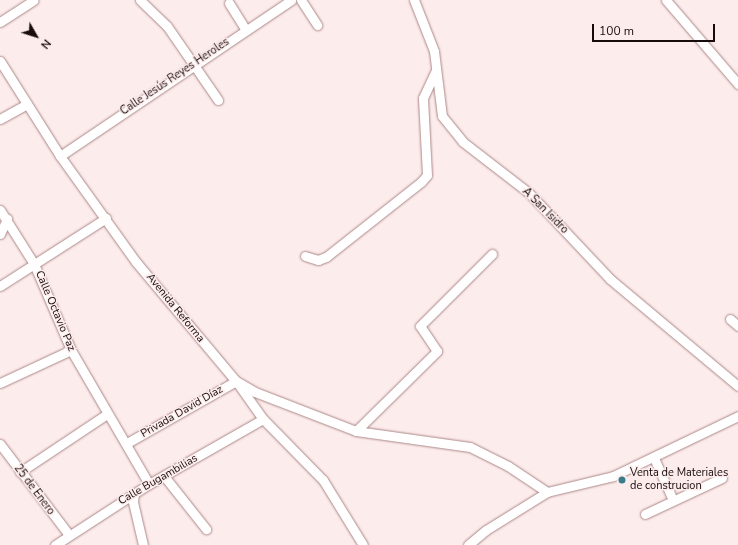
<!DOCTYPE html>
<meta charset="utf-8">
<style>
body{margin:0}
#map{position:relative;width:738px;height:545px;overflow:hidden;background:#fdecec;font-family:"Nunito Sans",sans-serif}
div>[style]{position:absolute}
.roads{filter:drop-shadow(0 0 1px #ac8787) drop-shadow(0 0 1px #ac8787)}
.minor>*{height:9px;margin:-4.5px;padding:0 4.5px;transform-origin:4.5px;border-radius:4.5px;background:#fff}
.dots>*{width:11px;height:11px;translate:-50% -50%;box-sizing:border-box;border:2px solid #fdecec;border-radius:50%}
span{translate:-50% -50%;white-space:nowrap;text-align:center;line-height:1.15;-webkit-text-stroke:3px #fdecec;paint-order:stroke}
.street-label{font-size:11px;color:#170b0b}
.poi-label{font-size:11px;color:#170b0b}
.left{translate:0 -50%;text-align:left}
.north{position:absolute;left:16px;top:16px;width:40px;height:40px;-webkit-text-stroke:3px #fdecec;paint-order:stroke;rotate:129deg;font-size:11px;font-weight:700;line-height:16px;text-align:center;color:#170b0b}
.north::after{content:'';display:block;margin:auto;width:14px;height:18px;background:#170b0b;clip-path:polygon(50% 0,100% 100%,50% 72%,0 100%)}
.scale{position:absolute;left:592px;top:24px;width:123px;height:18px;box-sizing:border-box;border:2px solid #170b0b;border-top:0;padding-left:5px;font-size:12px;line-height:14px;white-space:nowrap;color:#170b0b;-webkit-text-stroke:3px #fdecec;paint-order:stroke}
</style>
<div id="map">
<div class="roads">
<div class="minor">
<div style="left:140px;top:0;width:37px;rotate:44deg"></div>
<div style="left:167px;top:26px;width:90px;rotate:55.4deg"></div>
<div style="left:301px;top:0;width:30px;rotate:57deg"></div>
<div style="left:414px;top:0;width:55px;rotate:68.6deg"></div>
<div style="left:434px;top:51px;width:65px;rotate:83deg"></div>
<div style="left:442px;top:116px;width:33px;rotate:51deg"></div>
<div style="left:463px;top:142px;width:83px;rotate:37.7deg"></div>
<div style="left:529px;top:193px;width:118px;rotate:46.7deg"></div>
<div style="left:610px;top:279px;width:167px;rotate:39.9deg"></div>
<div style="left:666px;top:0;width:111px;rotate:49.4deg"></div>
<div style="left:229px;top:3px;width:32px;rotate:58deg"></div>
<div style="left:0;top:22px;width:40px;rotate:-32.9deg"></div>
<div style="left:0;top:61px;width:112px;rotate:57.7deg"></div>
<div style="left:60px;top:156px;width:130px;rotate:54.4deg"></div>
<div style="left:136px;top:262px;width:155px;rotate:50deg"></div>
<div style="left:236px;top:381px;width:47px;rotate:54.6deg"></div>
<div style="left:263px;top:419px;width:86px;rotate:45.5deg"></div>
<div style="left:323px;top:480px;width:76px;rotate:58.4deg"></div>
<div style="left:0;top:119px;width:31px;rotate:-29deg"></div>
<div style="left:60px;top:156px;width:279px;rotate:-34deg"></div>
<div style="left:0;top:210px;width:64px;rotate:57.8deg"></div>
<div style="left:34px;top:264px;width:94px;rotate:66.7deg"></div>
<div style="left:71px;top:350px;width:155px;rotate:59.8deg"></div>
<div style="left:0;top:234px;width:17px;rotate:-65deg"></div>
<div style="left:305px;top:256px;width:14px;rotate:17deg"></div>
<div style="left:318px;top:260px;width:9px;rotate:-21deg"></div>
<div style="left:326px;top:257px;width:121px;rotate:-38.3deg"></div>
<div style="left:421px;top:182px;width:9px;rotate:-49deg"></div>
<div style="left:427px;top:175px;width:77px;rotate:-93deg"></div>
<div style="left:423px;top:98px;width:31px;rotate:-65deg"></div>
<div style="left:0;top:286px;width:126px;rotate:-32.7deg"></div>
<div style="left:730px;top:319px;width:11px;rotate:41deg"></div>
<div style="left:0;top:383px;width:78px;rotate:-24.9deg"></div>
<div style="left:356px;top:431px;width:114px;rotate:-44.6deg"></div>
<div style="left:437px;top:351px;width:30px;rotate:-124deg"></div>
<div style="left:420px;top:326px;width:102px;rotate:-45deg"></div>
<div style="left:127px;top:443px;width:125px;rotate:-29.6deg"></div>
<div style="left:236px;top:381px;width:22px;rotate:30deg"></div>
<div style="left:255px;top:392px;width:108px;rotate:21.1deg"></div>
<div style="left:356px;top:431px;width:115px;rotate:8deg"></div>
<div style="left:470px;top:447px;width:42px;rotate:26.6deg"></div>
<div style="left:508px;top:466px;width:47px;rotate:33.7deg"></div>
<div style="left:0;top:444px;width:114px;rotate:52.8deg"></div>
<div style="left:654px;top:458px;width:46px;rotate:65.7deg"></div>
<div style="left:20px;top:472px;width:105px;rotate:-33.7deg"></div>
<div style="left:164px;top:476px;width:68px;rotate:51.6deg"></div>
<div style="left:134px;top:493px;width:9px;rotate:96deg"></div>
<div style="left:133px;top:502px;width:44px;rotate:76.9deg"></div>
<div style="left:645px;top:514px;width:85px;rotate:-25.1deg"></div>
<div style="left:55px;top:545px;width:112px;rotate:-33deg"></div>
<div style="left:149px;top:484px;width:131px;rotate:-29.7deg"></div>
<div style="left:468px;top:545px;width:23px;rotate:-40deg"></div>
<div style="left:486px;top:530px;width:72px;rotate:-31.9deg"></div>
<div style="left:547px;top:492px;width:68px;rotate:-13.6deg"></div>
<div style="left:613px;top:476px;width:139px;rotate:-25.6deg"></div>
</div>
</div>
<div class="dots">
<div style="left:622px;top:480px;background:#397d8c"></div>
</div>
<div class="street-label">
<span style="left:175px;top:77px;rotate:-34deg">Calle Jesús Reyes Heroles</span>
<span style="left:545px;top:211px;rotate:45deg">A San Isidro</span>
<span style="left:175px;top:308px;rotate:51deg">Avenida Reforma</span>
<span style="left:55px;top:311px;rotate:67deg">Calle Octavio Paz</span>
<span style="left:182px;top:412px;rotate:-30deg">Privada David Díaz</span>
<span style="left:158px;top:480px;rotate:-30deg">Calle Bugambilias</span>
<span style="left:34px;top:490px;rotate:53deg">25 de Enero</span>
</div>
<div class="poi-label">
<span class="left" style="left:630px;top:480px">Venta de Materiales<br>de construcion</span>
</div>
<div class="north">N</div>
<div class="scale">100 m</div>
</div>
